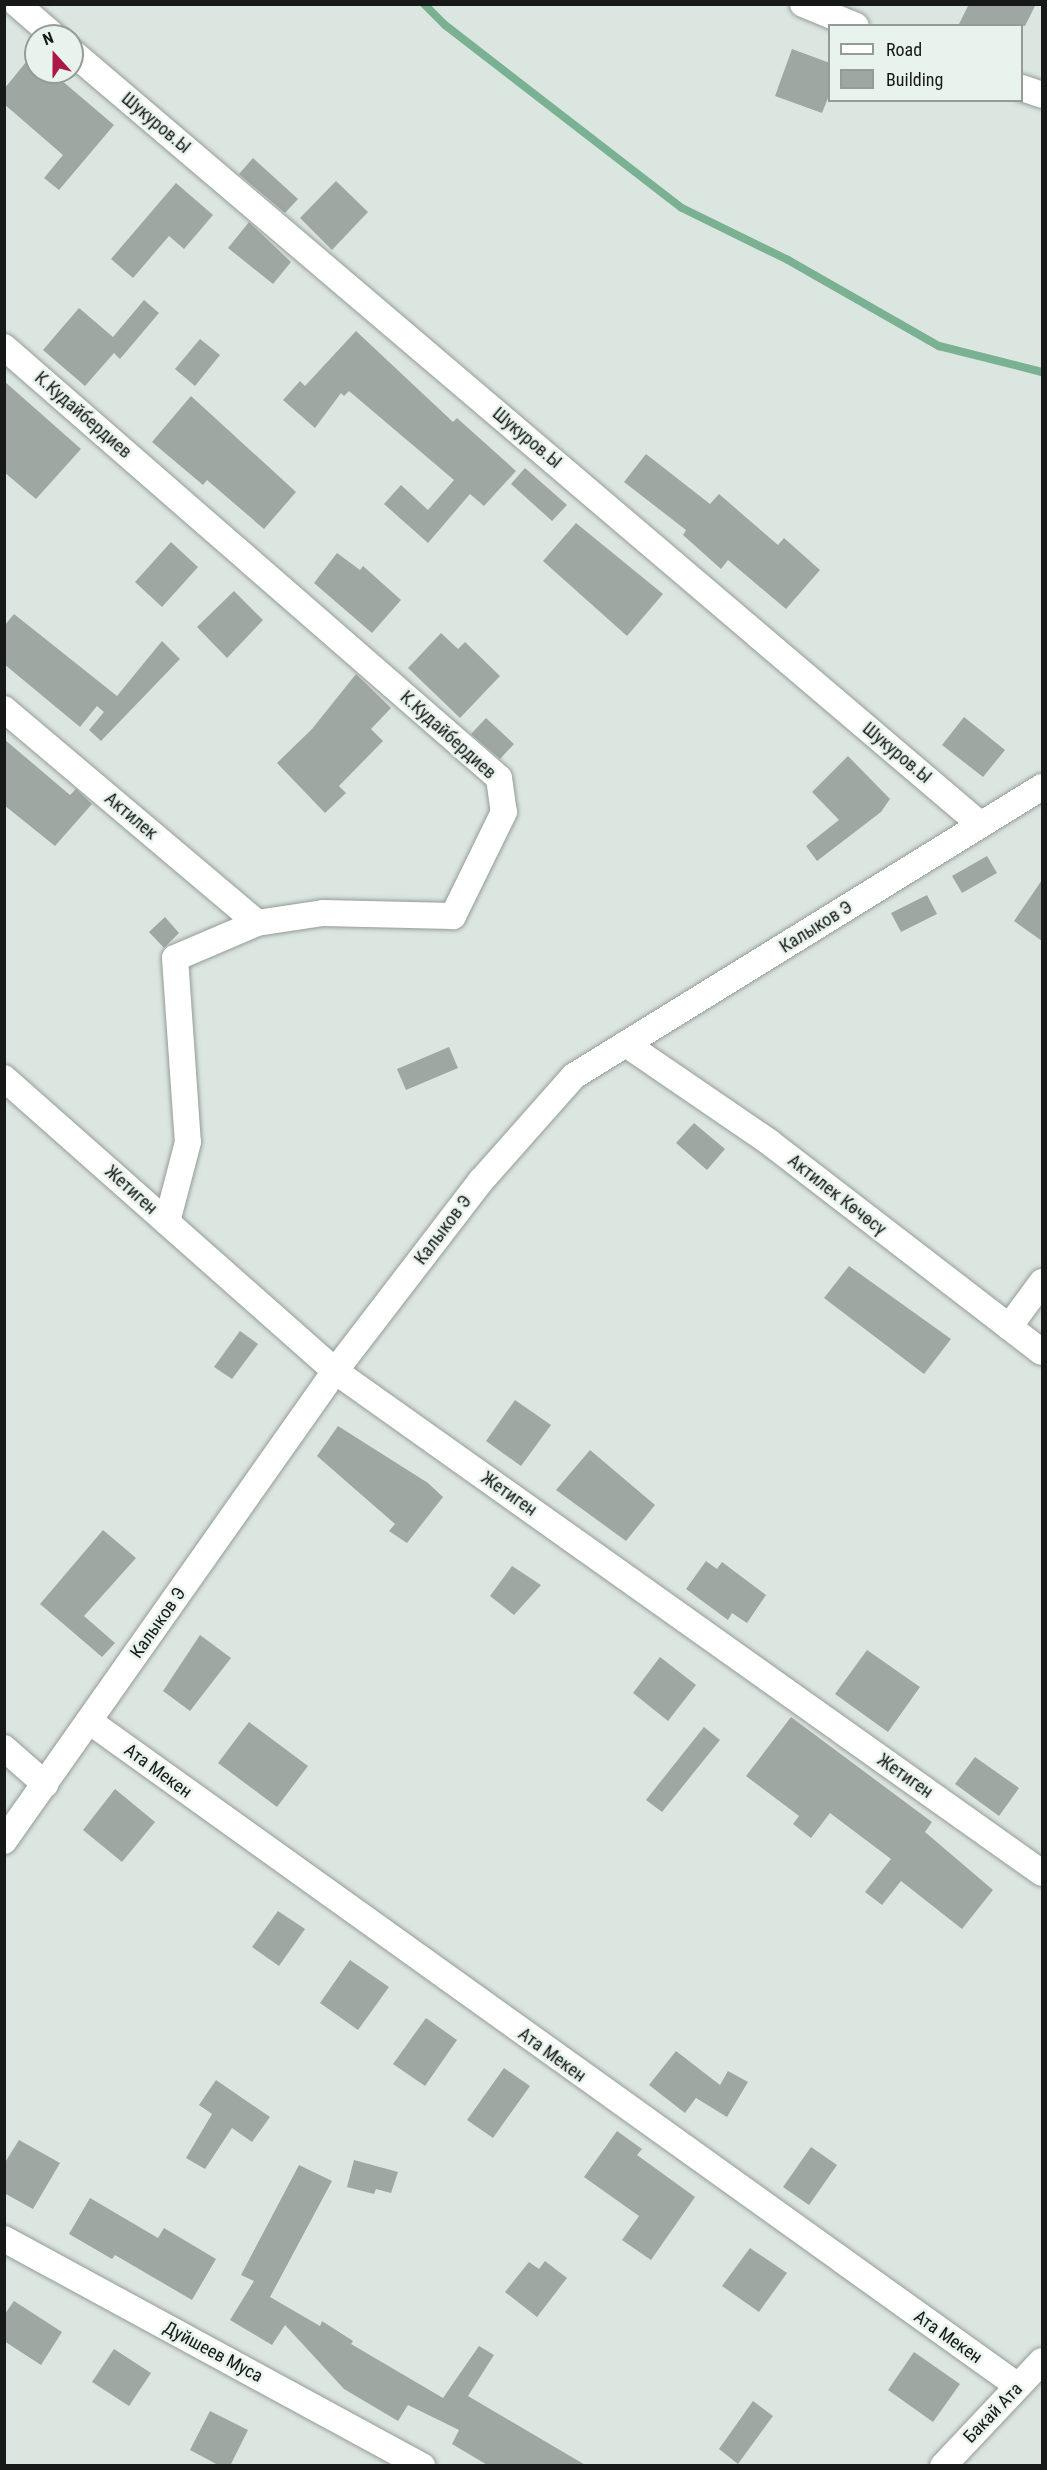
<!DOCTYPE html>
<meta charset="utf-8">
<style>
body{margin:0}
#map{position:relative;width:1047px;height:2470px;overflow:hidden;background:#dce6e0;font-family:"Roboto Condensed",sans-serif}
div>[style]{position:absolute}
.stream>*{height:8px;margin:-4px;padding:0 4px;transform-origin:4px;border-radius:4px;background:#79b192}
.building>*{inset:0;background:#9fa7a2}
.roads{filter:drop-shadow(0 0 2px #939c96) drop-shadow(0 0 2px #939c96)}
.street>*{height:26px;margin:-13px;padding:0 13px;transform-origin:13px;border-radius:13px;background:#fff}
span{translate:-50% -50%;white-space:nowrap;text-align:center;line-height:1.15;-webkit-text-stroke:5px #e9f3ed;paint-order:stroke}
.street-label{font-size:18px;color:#161917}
.frame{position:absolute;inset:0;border:6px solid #161917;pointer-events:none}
.legend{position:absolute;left:828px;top:24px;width:195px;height:78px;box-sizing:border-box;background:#e9f3ed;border:2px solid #959c97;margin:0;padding:8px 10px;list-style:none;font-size:18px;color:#161917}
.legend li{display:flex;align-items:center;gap:12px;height:30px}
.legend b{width:30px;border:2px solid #959c97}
.north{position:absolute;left:24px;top:24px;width:60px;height:60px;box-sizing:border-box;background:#e9f3ed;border:2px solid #959c97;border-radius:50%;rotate:339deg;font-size:16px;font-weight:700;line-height:24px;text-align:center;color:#161917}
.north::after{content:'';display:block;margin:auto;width:21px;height:27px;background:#ab1748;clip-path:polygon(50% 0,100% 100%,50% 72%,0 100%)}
</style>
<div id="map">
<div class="stream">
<div style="left:424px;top:4px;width:30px;rotate:45deg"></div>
<div style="left:445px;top:25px;width:299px;rotate:37.7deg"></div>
<div style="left:682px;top:208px;width:118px;rotate:26.1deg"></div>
<div style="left:788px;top:260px;width:174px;rotate:29.7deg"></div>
<div style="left:939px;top:346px;width:106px;rotate:14.2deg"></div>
</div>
<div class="building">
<div style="clip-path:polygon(969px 4px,1036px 4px,1025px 26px,958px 26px)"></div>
<div style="clip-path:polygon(792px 49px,830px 63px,830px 93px,822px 113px,775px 96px)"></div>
<div style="clip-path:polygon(31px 56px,36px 60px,36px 72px,54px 74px,114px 125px,59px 190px,44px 178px,63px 155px,4px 104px,4px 89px)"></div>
<div style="clip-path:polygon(253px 158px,298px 199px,285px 213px,239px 174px)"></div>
<div style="clip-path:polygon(336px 181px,368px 212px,332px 250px,300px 218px)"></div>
<div style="clip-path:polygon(176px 183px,213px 215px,184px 249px,169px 236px,133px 278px,111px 259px)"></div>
<div style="clip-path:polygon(249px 222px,291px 262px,273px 284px,228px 248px)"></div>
<div style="clip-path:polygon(144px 300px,159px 313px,120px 359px,114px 353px,85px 386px,43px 350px,79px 308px,113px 337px)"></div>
<div style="clip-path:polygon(356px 331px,453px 422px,457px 418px,516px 471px,484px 506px,470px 494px,428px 543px,384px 504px,401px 485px,428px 510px,454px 480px,349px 391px,344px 396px,341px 393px,315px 428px,283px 400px,300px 381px,305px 386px)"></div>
<div style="clip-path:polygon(200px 339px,220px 355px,195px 386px,175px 369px)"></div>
<div style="clip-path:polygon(4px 381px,81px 449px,36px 499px,4px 472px)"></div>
<div style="clip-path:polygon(191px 396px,296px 492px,264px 529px,207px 480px,203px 485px,152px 442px)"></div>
<div style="clip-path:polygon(646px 454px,710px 504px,719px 494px,778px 545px,784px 538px,820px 570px,786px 609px,728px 560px,721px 569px,683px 535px,686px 530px,624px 482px)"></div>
<div style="clip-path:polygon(525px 468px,567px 505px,552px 521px,511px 484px)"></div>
<div style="clip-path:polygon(576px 523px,663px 594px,627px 636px,543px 561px)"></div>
<div style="clip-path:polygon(171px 542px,198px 567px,162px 607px,135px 582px)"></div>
<div style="clip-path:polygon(337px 553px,360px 570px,363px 566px,401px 600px,372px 633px,314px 583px)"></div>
<div style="clip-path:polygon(234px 591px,263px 620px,227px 658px,197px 627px)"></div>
<div style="clip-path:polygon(14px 614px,117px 696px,162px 641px,180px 659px,101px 741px,89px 730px,104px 712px,97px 706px,80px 727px,4px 664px,4px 626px)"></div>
<div style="clip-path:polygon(441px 633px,458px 649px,465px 642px,500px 676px,460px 718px,408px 668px)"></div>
<div style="clip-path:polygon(356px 674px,391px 708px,371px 729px,383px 741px,339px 786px,346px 793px,325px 813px,277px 763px,312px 729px)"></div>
<div style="clip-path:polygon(964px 717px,1005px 750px,983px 777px,942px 745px)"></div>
<div style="clip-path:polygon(486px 718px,514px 744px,500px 759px,471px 734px)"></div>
<div style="clip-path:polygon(4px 739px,70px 795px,76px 789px,92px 804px,55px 846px,4px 805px)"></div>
<div style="clip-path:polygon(848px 756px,890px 799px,881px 812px,817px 861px,806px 846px,839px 820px,812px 792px)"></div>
<div style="clip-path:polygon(987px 856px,997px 873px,962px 893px,952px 876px)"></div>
<div style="clip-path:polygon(1042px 880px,1042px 941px,1014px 921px)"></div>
<div style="clip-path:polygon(927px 895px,937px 914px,901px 932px,891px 913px)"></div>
<div style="clip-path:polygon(165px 917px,179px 933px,164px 948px,149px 932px)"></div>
<div style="clip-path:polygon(449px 1047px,458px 1068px,406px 1090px,397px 1069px)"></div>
<div style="clip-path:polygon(694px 1123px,725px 1149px,707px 1170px,676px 1143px)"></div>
<div style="clip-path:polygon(849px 1266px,951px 1339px,924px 1374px,824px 1298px)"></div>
<div style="clip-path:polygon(240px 1331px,258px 1344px,232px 1379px,214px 1367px)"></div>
<div style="clip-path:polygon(515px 1400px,551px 1425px,521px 1466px,486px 1441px)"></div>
<div style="clip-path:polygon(338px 1426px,428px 1483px,443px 1497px,407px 1543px,389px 1531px,395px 1524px,317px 1456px)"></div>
<div style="clip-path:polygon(590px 1450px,655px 1505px,626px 1541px,556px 1490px)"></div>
<div style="clip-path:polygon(103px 1530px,136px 1558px,84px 1616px,115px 1643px,102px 1657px,40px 1604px)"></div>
<div style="clip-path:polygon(706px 1561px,717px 1569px,722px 1562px,766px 1595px,747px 1623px,732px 1613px,728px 1620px,686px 1589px)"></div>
<div style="clip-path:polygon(512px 1566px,541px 1585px,514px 1615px,490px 1596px)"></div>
<div style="clip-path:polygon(200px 1635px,231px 1658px,190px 1711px,163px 1691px)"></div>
<div style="clip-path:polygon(867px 1650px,920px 1687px,888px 1732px,835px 1694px)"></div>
<div style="clip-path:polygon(660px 1657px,696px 1685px,668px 1721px,633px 1693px)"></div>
<div style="clip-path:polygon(791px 1717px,932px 1822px,925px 1832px,993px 1890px,962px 1929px,901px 1881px,882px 1905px,865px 1892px,891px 1859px,830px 1813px,811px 1838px,793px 1824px,799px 1816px,746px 1776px)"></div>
<div style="clip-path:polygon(249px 1722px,308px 1766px,277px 1807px,218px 1763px)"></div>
<div style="clip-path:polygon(704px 1727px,720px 1740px,662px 1812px,646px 1800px)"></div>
<div style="clip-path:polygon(975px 1757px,1019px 1788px,999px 1816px,955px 1784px)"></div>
<div style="clip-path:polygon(115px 1789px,155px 1822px,122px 1862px,83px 1830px)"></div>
<div style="clip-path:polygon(278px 1911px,305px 1929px,279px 1966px,252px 1947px)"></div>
<div style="clip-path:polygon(350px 1960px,389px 1987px,358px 2030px,320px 2003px)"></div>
<div style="clip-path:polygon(426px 2018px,457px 2040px,425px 2086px,393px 2064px)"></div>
<div style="clip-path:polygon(676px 2051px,720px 2085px,728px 2071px,748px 2082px,727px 2117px,696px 2098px,685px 2113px,649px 2085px)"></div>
<div style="clip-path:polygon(504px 2068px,530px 2086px,493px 2138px,467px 2120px)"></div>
<div style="clip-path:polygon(216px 2080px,270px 2117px,252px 2142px,232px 2128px,205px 2169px,186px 2158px,212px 2114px,199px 2105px)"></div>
<div style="clip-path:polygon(617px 2131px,642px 2149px,637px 2155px,695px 2197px,651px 2260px,622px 2240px,639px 2216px,584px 2177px)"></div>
<div style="clip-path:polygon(19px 2140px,60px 2163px,33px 2209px,4px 2193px,4px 2164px)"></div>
<div style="clip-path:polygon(811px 2147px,837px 2165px,809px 2205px,783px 2187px)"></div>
<div style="clip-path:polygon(354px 2160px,398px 2172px,391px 2193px,376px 2189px,374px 2194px,347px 2187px)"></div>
<div style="clip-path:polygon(299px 2165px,332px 2181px,270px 2297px,320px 2326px,322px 2321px,353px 2341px,351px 2344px,443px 2398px,479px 2346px,494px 2355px,468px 2396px,587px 2466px,489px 2466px,452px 2444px,459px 2430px,408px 2405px,398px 2421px,344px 2389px,285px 2325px,272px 2345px,230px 2320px,254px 2281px,241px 2275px)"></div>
<div style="clip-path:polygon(90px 2198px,158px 2238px,164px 2228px,216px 2259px,192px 2300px,115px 2255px,112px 2259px,69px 2234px)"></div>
<div style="clip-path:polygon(750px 2248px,787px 2273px,759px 2312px,722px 2286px)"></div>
<div style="clip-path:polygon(545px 2261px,567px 2278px,537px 2317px,505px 2292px,529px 2262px,539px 2269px)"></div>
<div style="clip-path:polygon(14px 2301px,62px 2332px,41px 2365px,4px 2341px,4px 2315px)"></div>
<div style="clip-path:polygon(114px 2349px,151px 2373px,129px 2406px,92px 2382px)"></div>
<div style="clip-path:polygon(914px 2352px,960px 2384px,933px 2422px,888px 2390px)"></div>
<div style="clip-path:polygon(753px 2401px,773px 2416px,738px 2464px,719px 2449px)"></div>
<div style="clip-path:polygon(210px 2411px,248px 2430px,230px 2466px,220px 2466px,190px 2450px)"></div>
</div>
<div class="roads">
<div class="street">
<div style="left:17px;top:4px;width:49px;rotate:40.9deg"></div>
<div style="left:803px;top:4px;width:57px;rotate:22.5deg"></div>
<div style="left:72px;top:52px;width:1193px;rotate:40.38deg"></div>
<div style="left:1022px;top:88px;width:21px;rotate:19deg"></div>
<div style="left:4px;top:347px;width:656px;rotate:41.05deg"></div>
<div style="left:499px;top:778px;width:34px;rotate:82deg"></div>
<div style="left:504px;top:812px;width:116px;rotate:116.1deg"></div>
<div style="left:453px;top:916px;width:130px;rotate:-178.7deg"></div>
<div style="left:323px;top:913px;width:67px;rotate:171.4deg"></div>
<div style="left:257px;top:923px;width:89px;rotate:156.9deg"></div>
<div style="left:175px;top:958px;width:184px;rotate:86deg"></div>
<div style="left:188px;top:1142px;width:83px;rotate:104.7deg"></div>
<div style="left:4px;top:709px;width:331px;rotate:40.2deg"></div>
<div style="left:626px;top:1044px;width:173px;rotate:34.4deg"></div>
<div style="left:769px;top:1142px;width:344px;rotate:37.6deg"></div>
<div style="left:4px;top:1078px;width:442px;rotate:41.5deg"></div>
<div style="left:335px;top:1371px;width:867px;rotate:35.38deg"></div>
<div style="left:1009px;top:1327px;width:56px;rotate:-53.7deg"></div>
<div style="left:89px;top:1721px;width:1142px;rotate:35.6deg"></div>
<div style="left:4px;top:1748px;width:55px;rotate:41.3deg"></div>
<div style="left:4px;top:1841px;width:575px;rotate:-54.84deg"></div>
<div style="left:335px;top:1371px;width:240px;rotate:-52.5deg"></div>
<div style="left:481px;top:1181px;width:140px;rotate:-48.5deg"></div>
<div style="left:574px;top:1076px;width:550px;rotate:-31.7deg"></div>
<div style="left:4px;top:2239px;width:476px;rotate:28.5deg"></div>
<div style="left:943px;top:2466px;width:144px;rotate:-46.7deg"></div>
</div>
</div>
<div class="street-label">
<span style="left:156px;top:123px;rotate:40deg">Шукуров.Ы</span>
<span style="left:83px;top:415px;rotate:41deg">К.Кудайбердиев</span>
<span style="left:527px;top:438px;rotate:40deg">Шукуров.Ы</span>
<span style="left:448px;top:735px;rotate:42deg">К.Кудайбердиев</span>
<span style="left:897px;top:753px;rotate:40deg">Шукуров.Ы</span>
<span style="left:131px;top:816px;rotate:40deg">Актилек</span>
<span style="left:816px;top:927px;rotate:-32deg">Калыков Э</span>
<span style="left:131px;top:1190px;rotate:42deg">Жетиген</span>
<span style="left:837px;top:1195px;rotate:38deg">Актилек Көчөсү</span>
<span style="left:443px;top:1230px;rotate:-53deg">Калыков Э</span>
<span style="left:509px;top:1494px;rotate:35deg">Жетиген</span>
<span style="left:158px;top:1623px;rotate:-55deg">Калыков Э</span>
<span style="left:158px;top:1771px;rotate:36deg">Ата Мекен</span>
<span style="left:905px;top:1776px;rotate:35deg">Жетиген</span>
<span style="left:552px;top:2055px;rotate:36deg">Ата Мекен</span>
<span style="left:948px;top:2337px;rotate:35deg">Ата Мекен</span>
<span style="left:213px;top:2352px;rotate:28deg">Дуйшеев Муса</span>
<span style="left:993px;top:2413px;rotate:-46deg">Бакай Ата</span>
</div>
<div class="frame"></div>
<ul class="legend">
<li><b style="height:8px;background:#fff"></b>Road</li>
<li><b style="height:16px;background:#9fa7a2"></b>Building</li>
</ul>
<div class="north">N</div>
</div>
